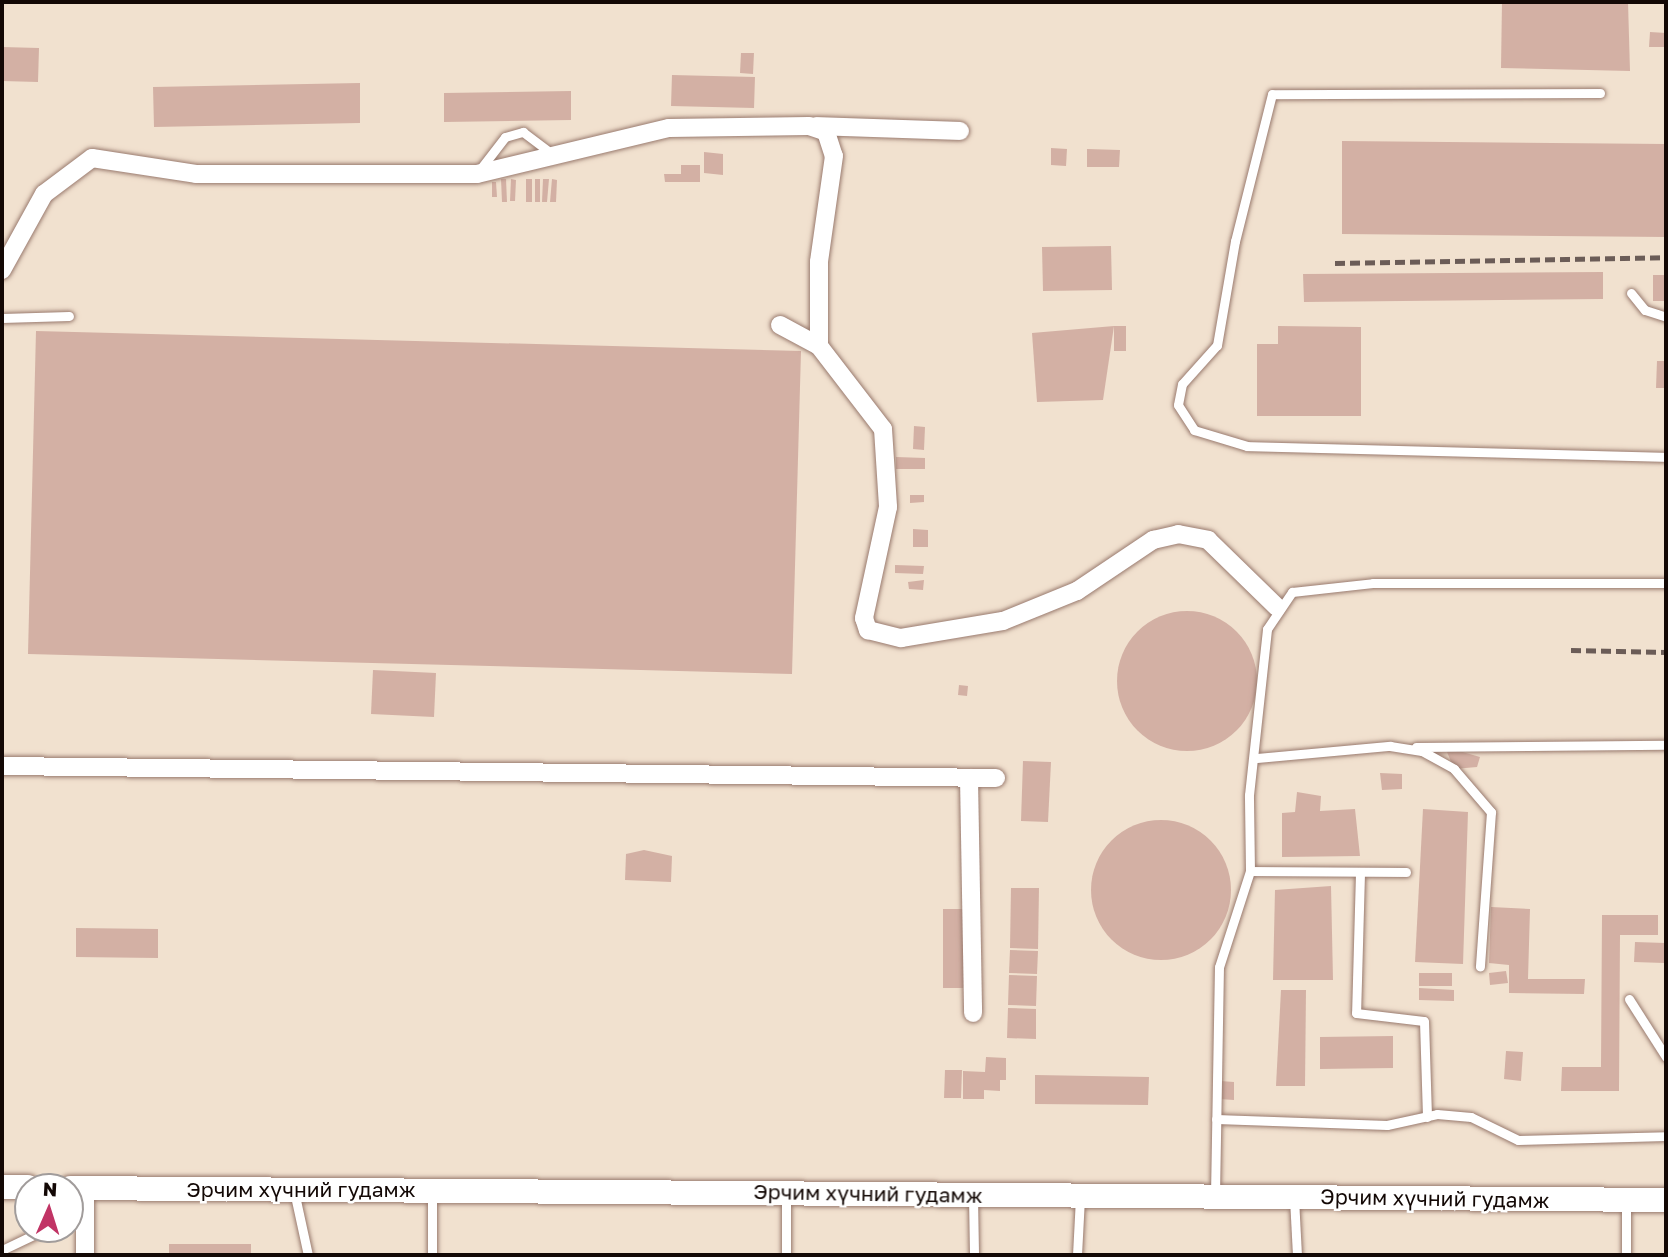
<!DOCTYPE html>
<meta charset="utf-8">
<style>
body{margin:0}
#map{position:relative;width:1668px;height:1257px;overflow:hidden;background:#fee9e1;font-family:"Golos Text",sans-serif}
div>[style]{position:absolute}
.industrial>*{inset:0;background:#f1e1cf}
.building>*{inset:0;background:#d3b0a4}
.round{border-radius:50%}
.roads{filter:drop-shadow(0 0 2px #997a6e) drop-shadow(0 0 2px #997a6e)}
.service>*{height:9px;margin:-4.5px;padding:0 4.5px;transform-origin:4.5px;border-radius:4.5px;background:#fff}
.minor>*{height:18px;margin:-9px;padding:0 9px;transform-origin:9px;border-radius:9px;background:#fff}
.secondary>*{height:24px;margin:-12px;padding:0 12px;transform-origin:12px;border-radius:12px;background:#fff}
.rail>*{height:4.5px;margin-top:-2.25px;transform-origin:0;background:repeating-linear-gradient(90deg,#6b5c57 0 10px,transparent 0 15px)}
span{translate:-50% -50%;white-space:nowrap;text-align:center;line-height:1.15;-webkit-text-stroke:5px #fff;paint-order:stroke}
.street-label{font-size:21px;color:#130805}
.frame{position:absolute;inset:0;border:4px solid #130805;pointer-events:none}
.north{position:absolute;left:14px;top:1173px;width:70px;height:70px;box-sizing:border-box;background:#fff;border:2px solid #a19c9b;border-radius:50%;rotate:3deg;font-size:19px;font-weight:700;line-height:28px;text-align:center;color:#130805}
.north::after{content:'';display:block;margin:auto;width:24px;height:32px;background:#c13465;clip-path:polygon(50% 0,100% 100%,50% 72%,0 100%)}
</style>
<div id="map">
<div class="industrial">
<div style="clip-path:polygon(evenodd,2px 2px,1666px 2px,1666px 1255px,2px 1255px,2px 2px,28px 1187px,70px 1187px,70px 1229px,28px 1229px,28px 1187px)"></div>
</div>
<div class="building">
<div style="clip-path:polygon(1502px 2px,1628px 2px,1630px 71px,1501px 68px)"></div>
<div style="clip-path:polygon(1650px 32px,1666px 33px,1666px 47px,1649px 47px)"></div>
<div style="clip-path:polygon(2px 47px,39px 48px,38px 82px,2px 81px)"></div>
<div style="clip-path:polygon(741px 53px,754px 53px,753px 74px,740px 73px)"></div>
<div style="clip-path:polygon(672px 75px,755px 77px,754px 108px,671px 106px)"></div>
<div style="clip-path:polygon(360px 83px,360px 123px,154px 127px,153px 87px)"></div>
<div style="clip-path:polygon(571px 91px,571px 120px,444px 122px,444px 93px)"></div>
<div style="clip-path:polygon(1342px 141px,1666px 144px,1666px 237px,1342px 234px)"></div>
<div style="clip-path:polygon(1051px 148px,1067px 149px,1066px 166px,1051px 165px)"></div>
<div style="clip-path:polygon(1087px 149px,1120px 150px,1119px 167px,1087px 167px)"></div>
<div style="clip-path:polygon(704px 152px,723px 154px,723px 175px,704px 173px)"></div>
<div style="clip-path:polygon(681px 165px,700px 165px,700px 182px,665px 182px,664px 174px,681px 174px)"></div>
<div style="clip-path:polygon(501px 179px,506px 179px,507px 202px,502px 202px)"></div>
<div style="clip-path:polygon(511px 179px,516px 180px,515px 201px,510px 201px)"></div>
<div style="clip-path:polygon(526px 179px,532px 179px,532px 202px,526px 202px)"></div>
<div style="clip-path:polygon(535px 179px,540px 179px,540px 202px,535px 202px)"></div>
<div style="clip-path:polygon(543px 179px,549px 179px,547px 202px,542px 202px)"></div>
<div style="clip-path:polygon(552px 179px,557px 180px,556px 202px,550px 202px)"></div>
<div style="clip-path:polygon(492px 182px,496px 182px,497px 197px,492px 197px)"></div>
<div style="clip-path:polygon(1111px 246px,1112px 290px,1043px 291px,1042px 247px)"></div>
<div style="clip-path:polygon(1603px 272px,1603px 299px,1304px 302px,1303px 274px)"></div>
<div style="clip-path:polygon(1653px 275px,1666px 275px,1666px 301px,1653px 301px)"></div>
<div style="clip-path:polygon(1114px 326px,1126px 326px,1126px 351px,1114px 351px)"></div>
<div style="clip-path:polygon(1114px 326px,1103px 400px,1037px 402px,1032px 333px)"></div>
<div style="clip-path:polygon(1278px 326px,1361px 327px,1361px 416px,1257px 416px,1257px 344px,1278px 344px)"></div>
<div style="clip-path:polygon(36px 331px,801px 351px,792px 674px,28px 654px)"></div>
<div style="clip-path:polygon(1657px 361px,1666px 361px,1666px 388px,1656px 388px)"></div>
<div style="clip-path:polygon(914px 426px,925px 427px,924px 450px,913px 449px)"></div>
<div style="clip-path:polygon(896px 457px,925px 458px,925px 469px,896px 469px)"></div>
<div style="clip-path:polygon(910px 495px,924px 495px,924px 502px,910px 503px)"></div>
<div style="clip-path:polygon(913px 529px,928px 530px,928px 547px,913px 547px)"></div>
<div style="clip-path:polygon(895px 565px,924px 566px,923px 574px,895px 573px)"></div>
<div style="clip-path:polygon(924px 580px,923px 590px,909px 589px,908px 582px)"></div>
<div class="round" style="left:1117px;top:611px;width:140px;height:140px"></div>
<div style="clip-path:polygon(373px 670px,436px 673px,434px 717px,371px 714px)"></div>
<div style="clip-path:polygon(959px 685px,968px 686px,967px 696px,958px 695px)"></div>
<div style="clip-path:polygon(1445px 747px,1480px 757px,1477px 767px,1454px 769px)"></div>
<div style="clip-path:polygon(1023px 761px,1051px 762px,1048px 822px,1021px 821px)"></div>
<div style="clip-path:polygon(1380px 773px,1402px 774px,1402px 789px,1382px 790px)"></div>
<div style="clip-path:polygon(1297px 792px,1321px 796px,1320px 811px,1355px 809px,1360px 856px,1282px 857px,1282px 813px,1295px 812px)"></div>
<div style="clip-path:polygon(1423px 809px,1468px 812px,1463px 964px,1415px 962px)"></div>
<div class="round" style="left:1091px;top:820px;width:140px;height:140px"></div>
<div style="clip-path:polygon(644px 850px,672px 856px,671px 882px,625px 880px,626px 854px)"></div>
<div style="clip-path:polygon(1331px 886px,1333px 980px,1273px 980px,1275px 890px)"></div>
<div style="clip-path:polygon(1011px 888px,1039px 888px,1038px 949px,1010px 948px)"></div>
<div style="clip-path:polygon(1491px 907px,1530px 909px,1528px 979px,1585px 979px,1584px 994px,1509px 993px,1509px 965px,1489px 963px)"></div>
<div style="clip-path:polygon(943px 909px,965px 909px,964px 988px,943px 988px)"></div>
<div style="clip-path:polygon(1602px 915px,1658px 915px,1658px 935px,1620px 935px,1619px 1091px,1561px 1091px,1562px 1067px,1601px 1067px)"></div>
<div style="clip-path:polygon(76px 928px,158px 929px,158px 958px,76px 957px)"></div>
<div style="clip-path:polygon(1635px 942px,1665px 943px,1664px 963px,1634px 962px)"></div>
<div style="clip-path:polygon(1010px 950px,1038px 951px,1037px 974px,1009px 973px)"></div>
<div style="clip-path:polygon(1506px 971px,1508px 983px,1490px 985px,1489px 973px)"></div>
<div style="clip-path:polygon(1419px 973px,1452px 973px,1452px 986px,1419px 986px)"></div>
<div style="clip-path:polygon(1009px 975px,1037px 976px,1036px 1006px,1008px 1005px)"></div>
<div style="clip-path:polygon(1419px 988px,1454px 990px,1454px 1001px,1419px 1000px)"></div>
<div style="clip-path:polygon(1281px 990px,1306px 990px,1305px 1086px,1276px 1086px)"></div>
<div style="clip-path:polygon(1008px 1008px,1036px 1009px,1036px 1039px,1007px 1038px)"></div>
<div style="clip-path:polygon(1393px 1036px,1393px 1068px,1320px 1069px,1320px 1037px)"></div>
<div style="clip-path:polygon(1506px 1051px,1523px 1052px,1521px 1081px,1504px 1079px)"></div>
<div style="clip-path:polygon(986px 1057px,1006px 1058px,1006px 1080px,1000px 1080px,1000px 1091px,984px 1090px,984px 1099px,963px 1099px,963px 1071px,985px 1072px)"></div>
<div style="clip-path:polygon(945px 1070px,962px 1070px,961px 1098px,944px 1098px)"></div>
<div style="clip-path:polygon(1035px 1075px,1149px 1077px,1148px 1105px,1035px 1104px)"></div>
<div style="clip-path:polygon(1220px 1081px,1234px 1082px,1234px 1100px,1219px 1099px)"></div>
<div style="clip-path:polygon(169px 1244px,251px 1244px,251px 1255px,169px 1255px)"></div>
</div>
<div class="roads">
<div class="service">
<div style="left:1600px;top:93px;width:328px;rotate:179.8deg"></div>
<div style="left:1272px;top:94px;width:152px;rotate:104.1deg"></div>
<div style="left:1235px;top:241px;width:106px;rotate:99.8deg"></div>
<div style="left:1217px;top:345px;width:52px;rotate:131.9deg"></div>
<div style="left:1182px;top:384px;width:21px;rotate:101deg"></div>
<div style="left:1178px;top:405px;width:30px;rotate:57deg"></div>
<div style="left:1194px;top:430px;width:55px;rotate:16.8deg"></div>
<div style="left:1247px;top:446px;width:419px;rotate:1.5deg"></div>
<div style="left:478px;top:172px;width:44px;rotate:-52.4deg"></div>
<div style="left:505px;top:137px;width:19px;rotate:-16deg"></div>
<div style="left:523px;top:132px;width:39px;rotate:37deg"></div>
<div style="left:1631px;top:293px;width:22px;rotate:51deg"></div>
<div style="left:1645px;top:310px;width:22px;rotate:18deg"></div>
<div style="left:2px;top:318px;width:67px;rotate:-1.7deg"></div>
<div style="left:1416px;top:747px;width:250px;rotate:-0.5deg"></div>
<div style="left:1257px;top:758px;width:134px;rotate:-5.2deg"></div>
<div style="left:1390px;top:746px;width:32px;rotate:9deg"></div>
<div style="left:1422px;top:751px;width:37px;rotate:29deg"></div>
<div style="left:1454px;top:769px;width:57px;rotate:49.3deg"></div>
<div style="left:1491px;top:812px;width:155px;rotate:94.1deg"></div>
<div style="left:1250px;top:871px;width:76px;rotate:-90.8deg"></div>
<div style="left:1249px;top:795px;width:167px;rotate:-83.8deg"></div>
<div style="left:1267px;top:629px;width:45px;rotate:-56deg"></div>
<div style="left:1292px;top:592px;width:81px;rotate:-6.3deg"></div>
<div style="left:1373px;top:583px;width:293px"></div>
<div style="left:1360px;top:873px;width:140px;rotate:91.6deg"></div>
<div style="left:1356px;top:1013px;width:68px;rotate:6.7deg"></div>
<div style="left:1424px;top:1021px;width:96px;rotate:88.2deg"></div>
<div style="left:1629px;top:999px;width:69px;rotate:57.5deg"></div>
<div style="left:1216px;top:1119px;width:171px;rotate:2deg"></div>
<div style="left:1387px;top:1125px;width:51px;rotate:-12.4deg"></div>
<div style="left:1437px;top:1114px;width:34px;rotate:5deg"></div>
<div style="left:1471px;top:1117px;width:52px;rotate:26.1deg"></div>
<div style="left:1518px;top:1140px;width:148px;rotate:-1.5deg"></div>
<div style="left:294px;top:1191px;width:66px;rotate:77.7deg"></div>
<div style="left:786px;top:1194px;width:61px;rotate:90deg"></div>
<div style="left:1215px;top:1195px;width:228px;rotate:-89deg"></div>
<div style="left:1219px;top:967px;width:101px;rotate:-72.1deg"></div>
<div style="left:1250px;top:871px;width:156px;rotate:0.4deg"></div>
<div style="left:973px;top:1196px;width:59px;rotate:89deg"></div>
<div style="left:1294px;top:1198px;width:57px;rotate:87deg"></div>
<div style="left:1626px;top:1202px;width:53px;rotate:90deg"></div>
<div style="left:70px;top:1221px;width:15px;rotate:-23deg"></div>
<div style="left:2px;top:1250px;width:49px;rotate:-25.5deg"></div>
<div style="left:432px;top:1255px;width:63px;rotate:-90deg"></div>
<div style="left:1077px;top:1255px;width:58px;rotate:-87deg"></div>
</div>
<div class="minor">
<div style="left:816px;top:126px;width:144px;rotate:2deg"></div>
<div style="left:2px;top:270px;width:87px;rotate:-61.1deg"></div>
<div style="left:44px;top:194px;width:60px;rotate:-36.9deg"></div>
<div style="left:92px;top:158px;width:105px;rotate:8.7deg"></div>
<div style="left:196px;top:174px;width:281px"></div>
<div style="left:477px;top:174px;width:197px;rotate:-13.5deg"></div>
<div style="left:669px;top:128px;width:140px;rotate:-0.8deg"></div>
<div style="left:809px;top:126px;width:18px;rotate:19deg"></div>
<div style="left:826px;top:132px;width:25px;rotate:72deg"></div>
<div style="left:834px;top:156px;width:107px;rotate:98.1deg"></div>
<div style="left:819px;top:262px;width:84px;rotate:90deg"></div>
<div style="left:780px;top:325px;width:44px;rotate:28.3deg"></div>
<div style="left:819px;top:346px;width:105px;rotate:52.4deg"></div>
<div style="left:883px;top:429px;width:78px;rotate:86.3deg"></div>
<div style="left:888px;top:507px;width:114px;rotate:102.2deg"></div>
<div style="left:864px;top:618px;width:13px;rotate:72deg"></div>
<div style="left:868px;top:630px;width:34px;rotate:14deg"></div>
<div style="left:901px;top:638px;width:103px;rotate:-9.5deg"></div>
<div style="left:1003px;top:621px;width:80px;rotate:-22.1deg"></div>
<div style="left:1077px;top:591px;width:92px;rotate:-33.9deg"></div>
<div style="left:1153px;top:540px;width:26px;rotate:-13deg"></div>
<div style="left:1178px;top:534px;width:31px;rotate:11deg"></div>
<div style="left:1208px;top:540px;width:96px;rotate:44.2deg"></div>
<div style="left:2px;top:766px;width:994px;rotate:0.69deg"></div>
<div style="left:969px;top:778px;width:235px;rotate:89deg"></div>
<div style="left:85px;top:1188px;width:67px;rotate:90deg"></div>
</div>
<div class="secondary">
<div style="left:2px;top:1187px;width:26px"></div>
<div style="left:70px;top:1188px;width:1596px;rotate:0.43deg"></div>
</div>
</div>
<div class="rail">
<div style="left:1335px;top:263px;width:331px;rotate:-1deg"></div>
<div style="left:1571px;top:650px;width:95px;rotate:1.2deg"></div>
</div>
<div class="street-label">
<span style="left:301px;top:1189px">Эрчим хүчний гудамж</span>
<span style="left:868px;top:1193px;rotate:1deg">Эрчим хүчний гудамж</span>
<span style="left:1435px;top:1198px;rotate:1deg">Эрчим хүчний гудамж</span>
</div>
<div class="frame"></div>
<div class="north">N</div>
</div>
